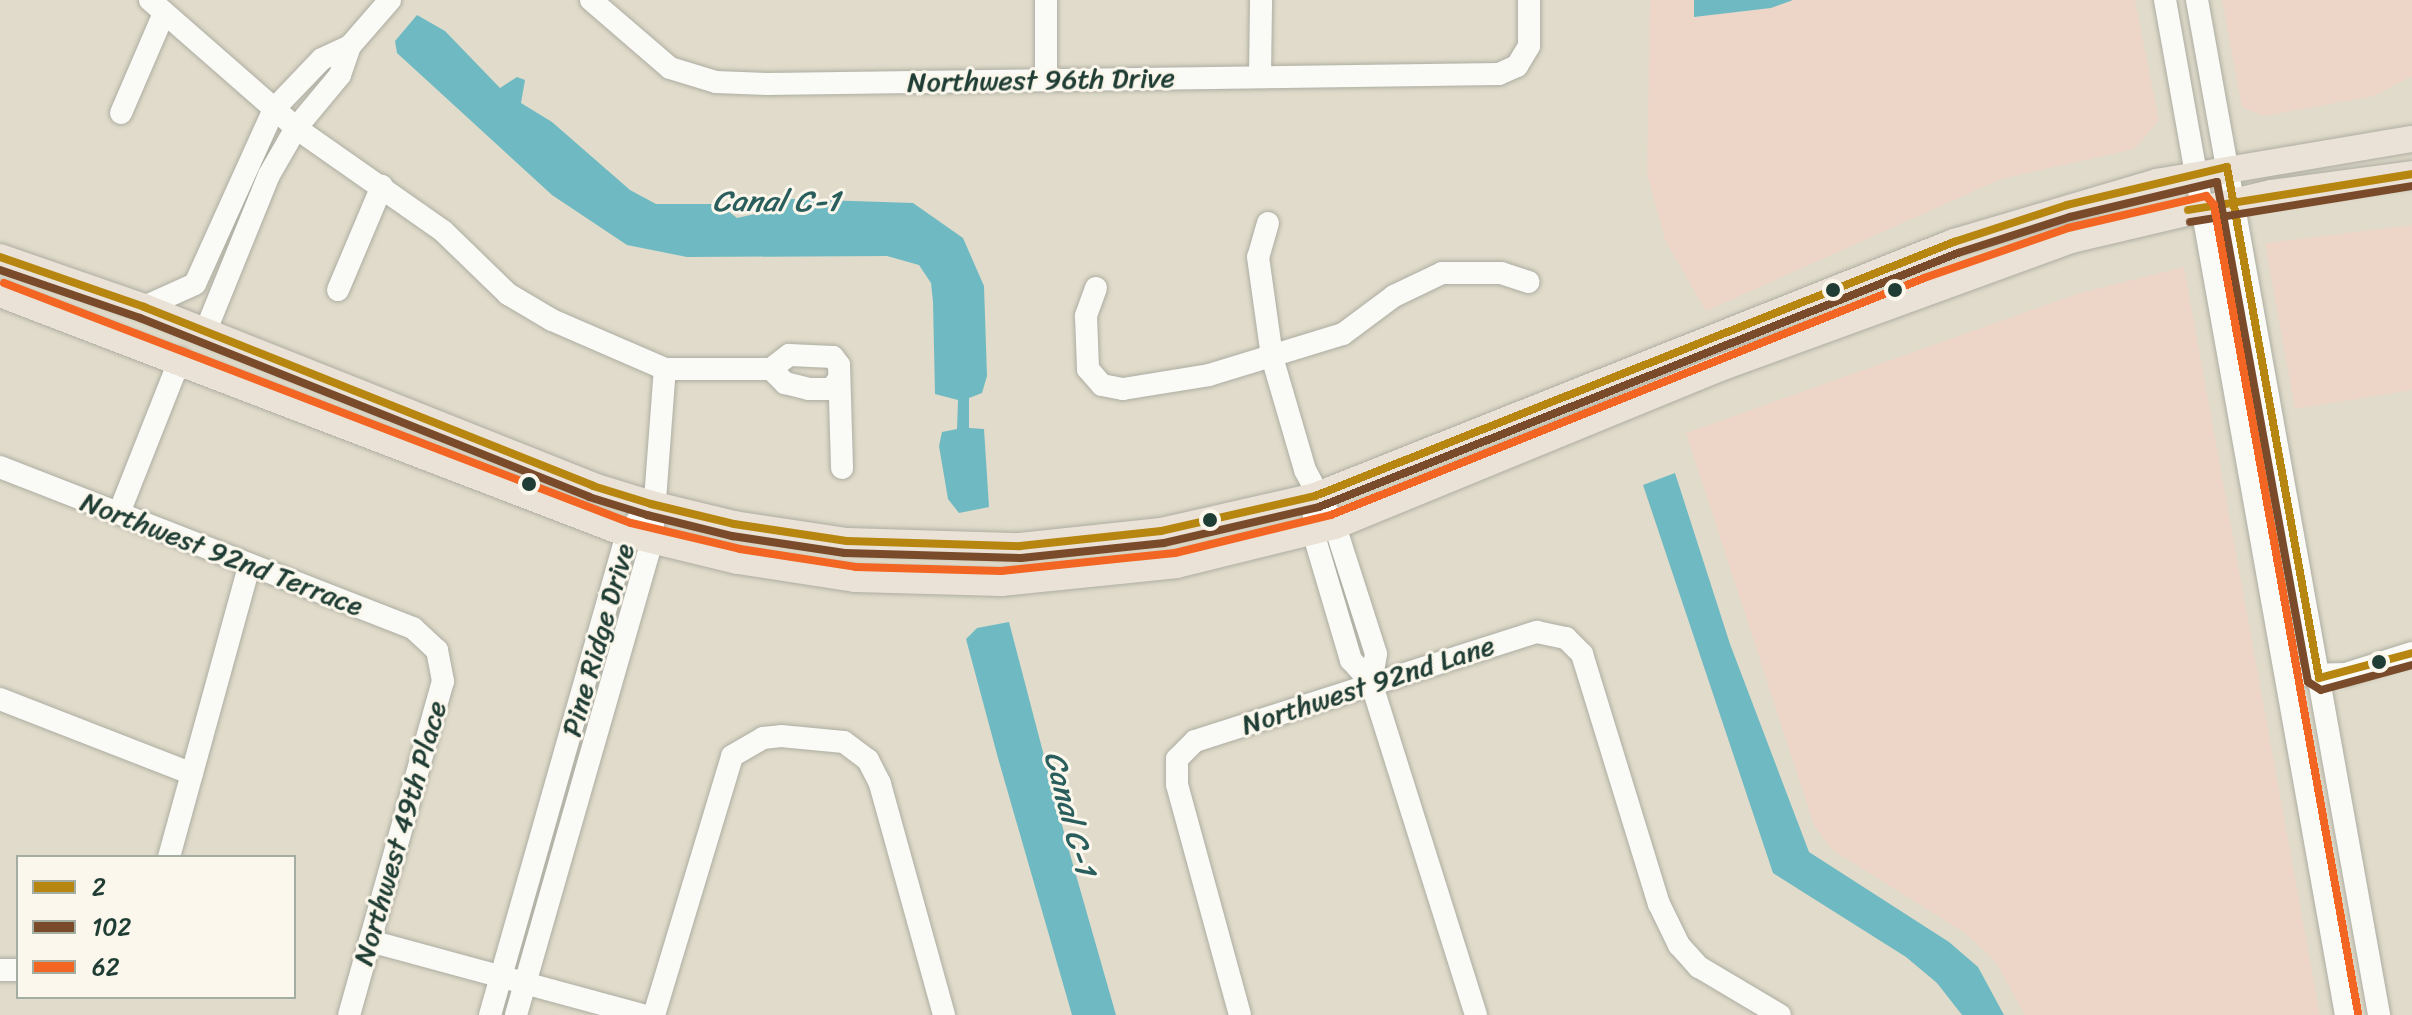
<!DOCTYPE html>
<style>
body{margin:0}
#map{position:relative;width:2412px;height:1015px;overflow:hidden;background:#e0dbca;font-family:Sriracha,sans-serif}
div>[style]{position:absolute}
.built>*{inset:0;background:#edd6c8}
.water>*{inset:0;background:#6fbac2}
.roads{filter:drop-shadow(0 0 2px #adada2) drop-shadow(0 0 2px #adada2)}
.minor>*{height:22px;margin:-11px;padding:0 11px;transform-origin:11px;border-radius:11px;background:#fafaf7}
.major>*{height:26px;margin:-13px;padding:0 13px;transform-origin:13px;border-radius:13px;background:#eae2d6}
.bus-1>*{height:8px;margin:-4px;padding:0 4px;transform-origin:4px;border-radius:4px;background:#b68610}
.bus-2>*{height:8px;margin:-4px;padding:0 4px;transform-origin:4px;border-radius:4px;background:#7a4b2a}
.bus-3>*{height:8px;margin:-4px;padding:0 4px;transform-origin:4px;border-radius:4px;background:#f26522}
.dots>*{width:22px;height:22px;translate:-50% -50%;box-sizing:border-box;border:4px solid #fbf7ec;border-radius:50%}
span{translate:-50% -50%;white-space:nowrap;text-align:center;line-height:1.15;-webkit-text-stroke:6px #fbf7ec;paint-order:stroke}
.street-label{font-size:28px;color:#1f3d34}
.water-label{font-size:30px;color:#295e5d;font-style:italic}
.legend{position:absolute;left:16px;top:855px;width:280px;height:144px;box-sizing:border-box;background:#fbf7ec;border:2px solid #a3ada2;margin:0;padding:10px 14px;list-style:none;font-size:24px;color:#1f3d34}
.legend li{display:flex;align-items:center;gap:16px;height:40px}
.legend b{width:40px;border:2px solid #a3ada2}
</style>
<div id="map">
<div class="built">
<div style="clip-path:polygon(1650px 0,2135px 0,2159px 120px,2134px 149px,2001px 179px,1706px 311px,1665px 240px,1647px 174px)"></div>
<div style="clip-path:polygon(2222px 0,2412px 0,2412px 76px,2374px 96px,2264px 116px,2242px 107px)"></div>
<div style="clip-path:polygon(2412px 225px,2412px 390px,2295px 409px,2265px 243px)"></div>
<div style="clip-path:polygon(2184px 267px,2320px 1015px,2025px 1015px,1995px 961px,1965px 933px,1831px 849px,1814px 825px,1686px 433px,2080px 293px)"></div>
</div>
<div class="water">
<div style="clip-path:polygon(1694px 0,1793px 0,1771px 8px,1694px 17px)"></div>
<div style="clip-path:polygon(417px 15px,445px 31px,500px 88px,517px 77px,525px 80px,521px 103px,552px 122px,630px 190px,656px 204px,719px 204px,737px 218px,755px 214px,760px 198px,913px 203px,963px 238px,984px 286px,987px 376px,982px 393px,969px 398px,969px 428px,984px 429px,989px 507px,959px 513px,948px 499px,939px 446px,942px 432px,957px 429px,958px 400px,935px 394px,933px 302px,931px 283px,919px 265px,887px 256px,687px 257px,627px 245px,552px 195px,397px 53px,395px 41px)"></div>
<div style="clip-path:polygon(1675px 473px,1730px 644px,1809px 852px,1949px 942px,1978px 967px,2004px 1015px,1962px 1015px,1937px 983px,1906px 957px,1773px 873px,1643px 485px)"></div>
<div style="clip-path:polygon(1009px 622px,1066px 840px,1116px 1015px,1072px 1015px,998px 758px,966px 639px,977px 628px)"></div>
</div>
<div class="roads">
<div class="minor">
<div style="left:150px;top:0;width:194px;rotate:41.2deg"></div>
<div style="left:296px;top:128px;width:179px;rotate:35deg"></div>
<div style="left:443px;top:231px;width:91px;rotate:44.1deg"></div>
<div style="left:508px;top:294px;width:51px;rotate:30.6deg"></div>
<div style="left:552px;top:320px;width:123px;rotate:23.4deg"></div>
<div style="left:665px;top:369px;width:106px"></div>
<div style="left:771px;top:369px;width:23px;rotate:-38deg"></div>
<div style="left:789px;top:355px;width:44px;rotate:2.6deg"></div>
<div style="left:833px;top:357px;width:10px;rotate:53deg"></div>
<div style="left:839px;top:365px;width:103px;rotate:88.3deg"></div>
<div style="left:591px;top:0;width:104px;rotate:40.7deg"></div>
<div style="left:670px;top:68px;width:48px;rotate:16.9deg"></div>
<div style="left:716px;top:82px;width:51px;rotate:2.2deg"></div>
<div style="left:767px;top:84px;width:732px;rotate:-0.78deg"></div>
<div style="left:1499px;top:74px;width:20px;rotate:-24deg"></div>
<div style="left:1517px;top:66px;width:23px;rotate:-59deg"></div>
<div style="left:1529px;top:46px;width:46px;rotate:-90deg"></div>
<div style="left:2165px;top:0;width:1031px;rotate:79.89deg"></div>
<div style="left:2197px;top:0;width:1031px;rotate:79.83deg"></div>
<div style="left:1260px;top:76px;width:76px;rotate:-89.2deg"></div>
<div style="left:1046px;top:80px;width:80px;rotate:-90deg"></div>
<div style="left:121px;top:113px;width:109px;rotate:-66.7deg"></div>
<div style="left:1268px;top:223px;width:35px;rotate:106deg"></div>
<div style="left:1258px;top:257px;width:101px;rotate:82deg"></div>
<div style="left:1272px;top:357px;width:118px;rotate:73.7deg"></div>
<div style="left:1305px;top:470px;width:64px;rotate:61.8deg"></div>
<div style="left:1335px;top:526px;width:134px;rotate:72.2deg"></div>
<div style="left:1376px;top:654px;width:28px;rotate:100deg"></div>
<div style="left:1096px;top:288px;width:30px;rotate:110deg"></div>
<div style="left:1086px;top:316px;width:53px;rotate:87.8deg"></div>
<div style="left:1088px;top:369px;width:21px;rotate:49deg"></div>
<div style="left:1102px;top:385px;width:21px;rotate:11deg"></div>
<div style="left:1123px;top:389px;width:87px;rotate:-9.2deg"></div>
<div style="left:1209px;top:375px;width:140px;rotate:-17deg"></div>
<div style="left:1343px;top:334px;width:64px;rotate:-36.7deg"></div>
<div style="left:1394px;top:296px;width:53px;rotate:-25.6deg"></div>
<div style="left:1442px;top:273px;width:59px"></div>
<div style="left:1501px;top:273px;width:29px;rotate:18deg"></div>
<div style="left:338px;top:290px;width:113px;rotate:-67.1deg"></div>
<div style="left:144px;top:307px;width:56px;rotate:-24.3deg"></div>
<div style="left:195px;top:284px;width:192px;rotate:-65.7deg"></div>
<div style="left:274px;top:109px;width:69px;rotate:-46.2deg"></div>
<div style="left:322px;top:59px;width:31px;rotate:-25deg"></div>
<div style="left:206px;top:330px;width:167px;rotate:-67.9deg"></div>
<div style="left:269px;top:175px;width:54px;rotate:-60.1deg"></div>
<div style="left:296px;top:128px;width:69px;rotate:-50.3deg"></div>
<div style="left:340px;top:75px;width:31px;rotate:-71deg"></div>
<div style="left:350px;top:46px;width:61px;rotate:-49deg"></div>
<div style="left:771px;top:369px;width:20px;rotate:45deg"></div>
<div style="left:785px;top:383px;width:25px;rotate:14deg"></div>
<div style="left:809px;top:389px;width:22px"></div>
<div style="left:831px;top:389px;width:13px;rotate:-51deg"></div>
<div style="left:0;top:467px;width:443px;rotate:21.3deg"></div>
<div style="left:413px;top:628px;width:33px;rotate:43deg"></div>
<div style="left:437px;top:650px;width:32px;rotate:79deg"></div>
<div style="left:443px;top:681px;width:347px;rotate:105.7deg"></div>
<div style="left:1315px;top:496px;width:36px;rotate:93deg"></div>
<div style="left:1313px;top:532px;width:134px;rotate:73.5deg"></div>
<div style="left:1351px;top:660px;width:30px;rotate:48deg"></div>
<div style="left:1371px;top:682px;width:349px;rotate:72.5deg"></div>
<div style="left:119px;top:513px;width:166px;rotate:-68.4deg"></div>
<div style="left:2305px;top:675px;width:41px;rotate:-1.4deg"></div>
<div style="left:2346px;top:674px;width:69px;rotate:-17.7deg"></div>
<div style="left:0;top:699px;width:206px;rotate:21.3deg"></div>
<div style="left:169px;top:857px;width:301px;rotate:-74.6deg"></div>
<div style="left:370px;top:941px;width:282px;rotate:15.2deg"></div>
<div style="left:0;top:970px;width:18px"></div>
<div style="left:490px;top:1015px;width:500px;rotate:-74.1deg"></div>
<div style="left:627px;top:534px;width:18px;rotate:-52deg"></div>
<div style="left:516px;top:1015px;width:494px;rotate:-74deg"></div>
<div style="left:652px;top:540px;width:171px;rotate:-85.7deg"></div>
<div style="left:654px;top:1015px;width:270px;rotate:-73.2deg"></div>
<div style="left:732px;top:756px;width:36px;rotate:-30deg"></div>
<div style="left:763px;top:738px;width:18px;rotate:-6deg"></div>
<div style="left:781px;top:736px;width:63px;rotate:5.4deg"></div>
<div style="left:844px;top:742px;width:30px;rotate:37deg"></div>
<div style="left:868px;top:760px;width:27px;rotate:63deg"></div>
<div style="left:880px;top:784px;width:240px;rotate:74.5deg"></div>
<div style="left:1240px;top:1015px;width:239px;rotate:-105.3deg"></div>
<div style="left:1177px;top:784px;width:25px;rotate:-90deg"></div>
<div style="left:1177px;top:759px;width:25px;rotate:-45deg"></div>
<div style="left:1195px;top:741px;width:359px;rotate:-17.7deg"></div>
<div style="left:1537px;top:632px;width:30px;rotate:12deg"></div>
<div style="left:1566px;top:638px;width:23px;rotate:45deg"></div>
<div style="left:1582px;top:654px;width:262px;rotate:72.9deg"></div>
<div style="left:1659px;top:904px;width:46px;rotate:64deg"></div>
<div style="left:1679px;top:945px;width:30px;rotate:48deg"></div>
<div style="left:1699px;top:967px;width:94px;rotate:30.7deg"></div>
</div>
<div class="major">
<div style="left:0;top:257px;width:152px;rotate:19.1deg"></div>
<div style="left:144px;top:307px;width:483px;rotate:21.7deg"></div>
<div style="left:593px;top:486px;width:61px;rotate:17.2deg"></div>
<div style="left:651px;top:504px;width:85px;rotate:13.5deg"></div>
<div style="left:734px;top:524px;width:114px;rotate:8.6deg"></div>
<div style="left:847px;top:541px;width:173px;rotate:1.7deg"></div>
<div style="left:1020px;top:546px;width:142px;rotate:-6.1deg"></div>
<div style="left:1161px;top:531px;width:158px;rotate:-12.8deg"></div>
<div style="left:1315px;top:496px;width:688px;rotate:-21.68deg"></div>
<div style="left:1954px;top:242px;width:212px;rotate:-16.5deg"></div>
<div style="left:2157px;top:182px;width:259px;rotate:-9.6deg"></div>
<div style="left:0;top:294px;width:671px;rotate:20.95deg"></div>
<div style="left:627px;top:534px;width:114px;rotate:13.7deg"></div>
<div style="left:738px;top:561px;width:118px;rotate:8.7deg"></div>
<div style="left:855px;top:579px;width:146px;rotate:1.6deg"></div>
<div style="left:1001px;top:583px;width:177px;rotate:-5.8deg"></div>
<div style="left:1177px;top:565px;width:163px;rotate:-13.9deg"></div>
<div style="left:1335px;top:526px;width:416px;rotate:-22.3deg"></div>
<div style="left:1720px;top:368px;width:374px;rotate:-20deg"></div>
<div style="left:2071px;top:240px;width:206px;rotate:-13.2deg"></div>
<div style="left:2272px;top:193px;width:141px;rotate:-7.7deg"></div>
</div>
</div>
<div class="bus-1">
<div style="left:2188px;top:210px;width:227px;rotate:-9.1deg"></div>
<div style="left:0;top:257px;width:152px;rotate:19.1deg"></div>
<div style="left:144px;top:307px;width:483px;rotate:21.7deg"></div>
<div style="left:593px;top:486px;width:61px;rotate:17.2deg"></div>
<div style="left:651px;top:504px;width:85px;rotate:13.5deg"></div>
<div style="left:734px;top:524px;width:114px;rotate:8.6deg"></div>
<div style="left:847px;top:541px;width:173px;rotate:1.7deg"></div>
<div style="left:1020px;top:546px;width:142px;rotate:-6.1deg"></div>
<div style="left:1161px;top:531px;width:158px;rotate:-12.8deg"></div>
<div style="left:1315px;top:496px;width:688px;rotate:-21.68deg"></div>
<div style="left:1954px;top:242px;width:119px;rotate:-18.1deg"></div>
<div style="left:2067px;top:205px;width:164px;rotate:-13.4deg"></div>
<div style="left:2227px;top:167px;width:519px;rotate:79.79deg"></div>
<div style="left:2319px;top:678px;width:96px;rotate:-15deg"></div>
</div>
<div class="bus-2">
<div style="left:2190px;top:222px;width:225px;rotate:-9.2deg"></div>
<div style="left:0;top:270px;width:148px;rotate:18.9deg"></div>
<div style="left:140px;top:318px;width:483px;rotate:21.7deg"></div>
<div style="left:589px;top:497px;width:61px;rotate:17.2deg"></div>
<div style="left:647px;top:515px;width:88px;rotate:13.9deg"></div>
<div style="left:732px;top:536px;width:114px;rotate:8.6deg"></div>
<div style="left:845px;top:553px;width:176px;rotate:1.6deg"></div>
<div style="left:1021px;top:558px;width:144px;rotate:-6deg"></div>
<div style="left:1164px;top:543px;width:159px;rotate:-13.1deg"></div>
<div style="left:1319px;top:507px;width:688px;rotate:-21.68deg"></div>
<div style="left:1958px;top:253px;width:118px;rotate:-17.8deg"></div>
<div style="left:2070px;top:217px;width:151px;rotate:-13.4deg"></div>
<div style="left:2217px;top:182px;width:508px;rotate:79.69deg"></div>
<div style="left:2308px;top:682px;width:15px;rotate:32deg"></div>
<div style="left:2321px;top:690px;width:94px;rotate:-15.4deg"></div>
</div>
<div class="bus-3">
<div style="left:4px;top:283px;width:671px;rotate:20.95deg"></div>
<div style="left:631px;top:523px;width:112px;rotate:13.4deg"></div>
<div style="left:740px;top:549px;width:117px;rotate:8.8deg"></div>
<div style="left:856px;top:567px;width:145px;rotate:1.6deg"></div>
<div style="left:1001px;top:571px;width:175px;rotate:-5.9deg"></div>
<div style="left:1175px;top:553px;width:161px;rotate:-13.7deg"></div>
<div style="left:1331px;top:515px;width:639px;rotate:-21.78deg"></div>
<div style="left:1924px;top:278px;width:152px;rotate:-19.1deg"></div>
<div style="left:2068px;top:228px;width:142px;rotate:-13.1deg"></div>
<div style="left:2206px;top:196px;width:12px;rotate:48deg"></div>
<div style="left:2214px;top:205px;width:821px;rotate:79.89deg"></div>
</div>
<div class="dots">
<div style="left:1833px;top:290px;background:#1f3d34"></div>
<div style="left:1895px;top:290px;background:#1f3d34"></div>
<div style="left:529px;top:484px;background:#1f3d34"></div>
<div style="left:1210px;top:520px;background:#1f3d34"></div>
<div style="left:2379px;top:662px;background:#1f3d34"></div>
</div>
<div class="street-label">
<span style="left:1041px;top:80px;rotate:-1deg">Northwest 96th Drive</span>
<span style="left:222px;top:554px;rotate:21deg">Northwest 92nd Terrace</span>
<span style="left:598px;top:640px;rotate:-74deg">Pine Ridge Drive</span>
<span style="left:1368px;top:685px;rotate:-18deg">Northwest 92nd Lane</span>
<span style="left:400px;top:833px;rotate:-74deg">Northwest 49th Place</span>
</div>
<div class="water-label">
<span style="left:776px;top:201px">Canal C-1</span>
<span style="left:1070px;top:813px;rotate:75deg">Canal C-1</span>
</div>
<ul class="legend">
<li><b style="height:10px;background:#b68610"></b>2</li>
<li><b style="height:10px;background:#7a4b2a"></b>102</li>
<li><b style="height:10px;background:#f26522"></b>62</li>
</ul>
</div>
